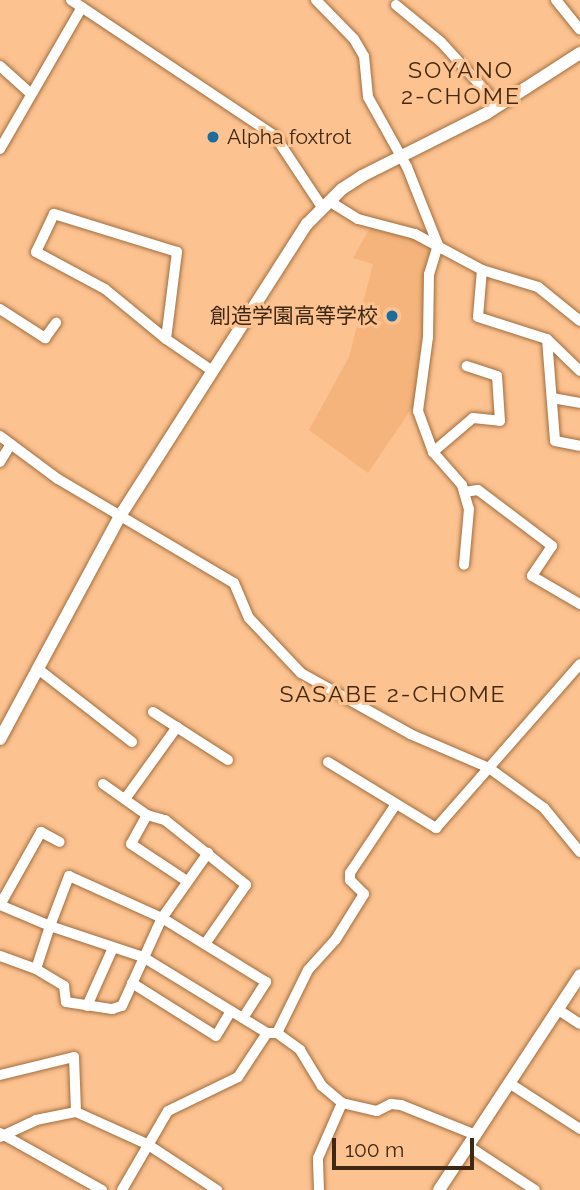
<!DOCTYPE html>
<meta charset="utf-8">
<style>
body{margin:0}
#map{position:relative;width:580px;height:1190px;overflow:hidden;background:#fcc290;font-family:Raleway,"Noto Sans JP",sans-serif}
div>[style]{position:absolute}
.built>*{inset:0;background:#f4b47c}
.roads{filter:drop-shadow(0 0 2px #a26d3d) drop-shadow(0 0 2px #a26d3d)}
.minor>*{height:10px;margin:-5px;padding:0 5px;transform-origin:5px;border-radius:5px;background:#fff}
.tertiary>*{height:12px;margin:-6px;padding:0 6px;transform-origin:6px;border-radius:6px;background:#fff}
.dots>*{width:19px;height:19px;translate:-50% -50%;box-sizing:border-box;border:4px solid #fcc290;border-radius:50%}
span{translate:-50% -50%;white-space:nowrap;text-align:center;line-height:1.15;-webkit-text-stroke:6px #fcc290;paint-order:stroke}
.poi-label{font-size:21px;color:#3e2713}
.left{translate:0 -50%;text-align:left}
.right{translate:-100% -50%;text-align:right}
.neighbourhood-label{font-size:23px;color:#43280e;letter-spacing:2px}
.scale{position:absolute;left:332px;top:1138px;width:142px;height:32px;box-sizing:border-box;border:4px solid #3e2713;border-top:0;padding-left:9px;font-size:21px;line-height:24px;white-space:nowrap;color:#3e2713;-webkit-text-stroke:5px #fcc290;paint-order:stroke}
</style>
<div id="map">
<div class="built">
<div style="clip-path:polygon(370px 228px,417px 240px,432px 249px,414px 405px,368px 473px,309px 430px,349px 357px,373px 264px,353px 258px)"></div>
</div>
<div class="roads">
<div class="minor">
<div style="left:71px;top:0;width:245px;rotate:33.7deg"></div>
<div style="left:275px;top:136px;width:85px;rotate:56.5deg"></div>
<div style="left:316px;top:0;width:54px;rotate:45.7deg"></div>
<div style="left:354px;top:39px;width:20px;rotate:60deg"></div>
<div style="left:364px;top:56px;width:41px;rotate:84.4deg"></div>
<div style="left:368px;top:97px;width:80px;rotate:60.9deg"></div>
<div style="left:407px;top:167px;width:84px;rotate:68.3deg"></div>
<div style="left:438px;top:245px;width:30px;rotate:107deg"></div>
<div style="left:429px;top:274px;width:63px;rotate:90.9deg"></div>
<div style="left:428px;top:337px;width:75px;rotate:97.7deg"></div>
<div style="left:418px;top:411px;width:44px;rotate:69.9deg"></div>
<div style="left:433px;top:452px;width:44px;rotate:48.7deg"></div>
<div style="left:462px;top:485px;width:25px;rotate:74deg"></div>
<div style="left:469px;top:509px;width:56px;rotate:95.1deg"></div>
<div style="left:556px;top:0;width:38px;rotate:51deg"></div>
<div style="left:396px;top:5px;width:58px;rotate:39.4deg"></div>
<div style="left:441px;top:42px;width:86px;rotate:47.8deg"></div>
<div style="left:0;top:66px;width:40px;rotate:42deg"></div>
<div style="left:0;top:149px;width:164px;rotate:-60deg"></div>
<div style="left:329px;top:201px;width:34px;rotate:32deg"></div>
<div style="left:358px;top:219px;width:59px;rotate:14.7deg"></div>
<div style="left:415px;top:234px;width:76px;rotate:28.2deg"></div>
<div style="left:482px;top:270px;width:59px;rotate:16.9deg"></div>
<div style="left:538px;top:287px;width:54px;rotate:39deg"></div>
<div style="left:482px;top:270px;width:47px;rotate:94.9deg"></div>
<div style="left:478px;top:317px;width:72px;rotate:17.7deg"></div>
<div style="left:547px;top:339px;width:102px;rotate:85.5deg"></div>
<div style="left:555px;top:441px;width:25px;rotate:11deg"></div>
<div style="left:0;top:309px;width:54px;rotate:32.8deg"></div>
<div style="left:45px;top:338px;width:19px;rotate:-54deg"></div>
<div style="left:166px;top:339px;width:88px;rotate:-82.8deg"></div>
<div style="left:177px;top:252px;width:129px;rotate:-162.8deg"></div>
<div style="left:54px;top:214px;width:42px;rotate:115.3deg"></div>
<div style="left:36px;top:252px;width:78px;rotate:28.2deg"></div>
<div style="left:105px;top:289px;width:79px;rotate:39.3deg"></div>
<div style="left:166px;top:339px;width:55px;rotate:34.6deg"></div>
<div style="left:547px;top:339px;width:46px;rotate:44.1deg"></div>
<div style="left:552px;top:398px;width:28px;rotate:10deg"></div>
<div style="left:0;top:436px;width:72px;rotate:36.6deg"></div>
<div style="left:58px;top:479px;width:204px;rotate:30.6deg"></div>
<div style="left:234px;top:583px;width:38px;rotate:67deg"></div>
<div style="left:249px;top:618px;width:76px;rotate:46.6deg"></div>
<div style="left:301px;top:673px;width:125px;rotate:29.2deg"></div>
<div style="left:410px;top:734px;width:86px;rotate:23.3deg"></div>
<div style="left:489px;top:768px;width:68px;rotate:36deg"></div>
<div style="left:544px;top:808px;width:57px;rotate:50.7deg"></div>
<div style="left:433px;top:452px;width:52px;rotate:-40.4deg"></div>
<div style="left:473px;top:418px;width:27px;rotate:6deg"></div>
<div style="left:500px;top:421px;width:45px;rotate:-93.8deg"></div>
<div style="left:497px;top:376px;width:32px;rotate:-162deg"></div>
<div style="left:0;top:462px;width:21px;rotate:-59deg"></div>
<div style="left:464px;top:492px;width:14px;rotate:-8deg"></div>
<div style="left:478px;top:490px;width:93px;rotate:37.1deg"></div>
<div style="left:552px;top:546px;width:36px;rotate:124deg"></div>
<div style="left:532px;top:576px;width:56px;rotate:30.3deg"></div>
<div style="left:38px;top:669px;width:119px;rotate:37.8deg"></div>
<div style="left:153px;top:712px;width:89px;rotate:32.6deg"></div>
<div style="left:328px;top:762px;width:127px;rotate:31.4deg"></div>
<div style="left:436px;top:828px;width:218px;rotate:-48.7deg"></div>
<div style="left:103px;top:784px;width:54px;rotate:35.2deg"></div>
<div style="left:147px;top:815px;width:33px;rotate:119deg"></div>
<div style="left:131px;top:844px;width:67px;rotate:33.5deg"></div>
<div style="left:125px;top:799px;width:89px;rotate:-54.2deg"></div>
<div style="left:147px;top:815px;width:19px;rotate:16deg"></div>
<div style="left:165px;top:820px;width:104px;rotate:38.7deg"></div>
<div style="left:246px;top:885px;width:72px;rotate:124.8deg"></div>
<div style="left:0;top:905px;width:54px;rotate:22.8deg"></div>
<div style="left:50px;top:926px;width:45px;rotate:108deg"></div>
<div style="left:36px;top:969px;width:38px;rotate:-160deg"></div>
<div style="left:0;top:905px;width:84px;rotate:-60.7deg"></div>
<div style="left:41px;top:832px;width:21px;rotate:28deg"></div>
<div style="left:36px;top:969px;width:33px;rotate:31deg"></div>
<div style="left:64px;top:986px;width:16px;rotate:83deg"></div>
<div style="left:66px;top:1002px;width:47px;rotate:8.7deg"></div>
<div style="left:112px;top:1009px;width:10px;rotate:-17deg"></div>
<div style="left:122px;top:1006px;width:97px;rotate:-65.6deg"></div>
<div style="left:162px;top:918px;width:80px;rotate:-54.7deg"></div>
<div style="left:132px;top:983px;width:99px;rotate:32.2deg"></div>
<div style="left:216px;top:1036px;width:29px;rotate:-59deg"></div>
<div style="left:87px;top:1006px;width:64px;rotate:-65.9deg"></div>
<div style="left:557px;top:1009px;width:27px;rotate:33deg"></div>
<div style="left:243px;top:1018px;width:43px;rotate:-57.4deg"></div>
<div style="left:266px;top:982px;width:122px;rotate:-148.4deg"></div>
<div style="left:162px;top:918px;width:102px;rotate:-155.7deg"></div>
<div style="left:69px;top:876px;width:53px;rotate:110.8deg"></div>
<div style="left:50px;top:926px;width:98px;rotate:18.4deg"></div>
<div style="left:143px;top:957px;width:145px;rotate:31.5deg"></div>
<div style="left:277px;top:1033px;width:70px;rotate:-63.8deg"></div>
<div style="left:308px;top:970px;width:42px;rotate:-47.9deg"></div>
<div style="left:336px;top:939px;width:53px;rotate:-58.1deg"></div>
<div style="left:364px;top:894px;width:20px;rotate:-135deg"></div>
<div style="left:350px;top:880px;width:7px;rotate:-90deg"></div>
<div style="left:350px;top:873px;width:83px;rotate:-56.3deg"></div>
<div style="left:0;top:1075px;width:76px;rotate:-13.7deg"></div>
<div style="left:74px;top:1057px;width:55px;rotate:87.9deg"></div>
<div style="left:509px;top:1083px;width:85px;rotate:32.9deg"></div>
<div style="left:0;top:1133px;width:117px;rotate:29.2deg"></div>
<div style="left:0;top:1137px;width:40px;rotate:-25deg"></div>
<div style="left:36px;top:1120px;width:41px;rotate:-11.3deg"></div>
<div style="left:76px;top:1112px;width:78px;rotate:24.3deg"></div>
<div style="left:147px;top:1144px;width:84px;rotate:33.3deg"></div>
<div style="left:468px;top:1146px;width:80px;rotate:33.3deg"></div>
<div style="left:122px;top:1190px;width:91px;rotate:-59.8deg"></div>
<div style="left:168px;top:1111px;width:78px;rotate:-25.9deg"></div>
<div style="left:238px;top:1077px;width:53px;rotate:-56.6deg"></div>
<div style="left:267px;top:1033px;width:10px"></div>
<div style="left:277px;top:1033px;width:29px;rotate:36deg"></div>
<div style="left:300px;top:1050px;width:42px;rotate:58.6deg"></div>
<div style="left:322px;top:1086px;width:26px;rotate:40deg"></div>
<div style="left:342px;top:1103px;width:36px;rotate:13deg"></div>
<div style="left:377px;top:1111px;width:16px;rotate:-27deg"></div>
<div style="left:391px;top:1104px;width:10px;rotate:6deg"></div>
<div style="left:401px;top:1105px;width:81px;rotate:21.8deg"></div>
<div style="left:319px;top:1190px;width:32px;rotate:-92deg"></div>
<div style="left:318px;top:1158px;width:60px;rotate:-66.4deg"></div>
</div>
<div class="tertiary">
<div style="left:0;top:739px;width:253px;rotate:-61.7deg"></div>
<div style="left:120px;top:516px;width:347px;rotate:-57.4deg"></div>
<div style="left:307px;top:224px;width:49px;rotate:-45deg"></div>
<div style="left:342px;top:189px;width:24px;rotate:-33deg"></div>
<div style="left:362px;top:176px;width:140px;rotate:-26.7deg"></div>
<div style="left:487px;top:113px;width:111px;rotate:-32.8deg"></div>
<div style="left:439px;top:1190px;width:257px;rotate:-56.7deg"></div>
</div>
</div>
<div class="dots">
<div style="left:213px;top:137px;background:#1c6c9e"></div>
<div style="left:392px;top:316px;background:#1c6c9e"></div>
</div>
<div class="poi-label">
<span class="left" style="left:227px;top:137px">Alpha foxtrot</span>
<span class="right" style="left:378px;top:316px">創造学園高等学校</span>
</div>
<div class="neighbourhood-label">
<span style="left:461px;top:83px">SOYANO<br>2-CHOME</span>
<span style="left:393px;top:694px">SASABE 2-CHOME</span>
</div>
<div class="scale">100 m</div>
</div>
